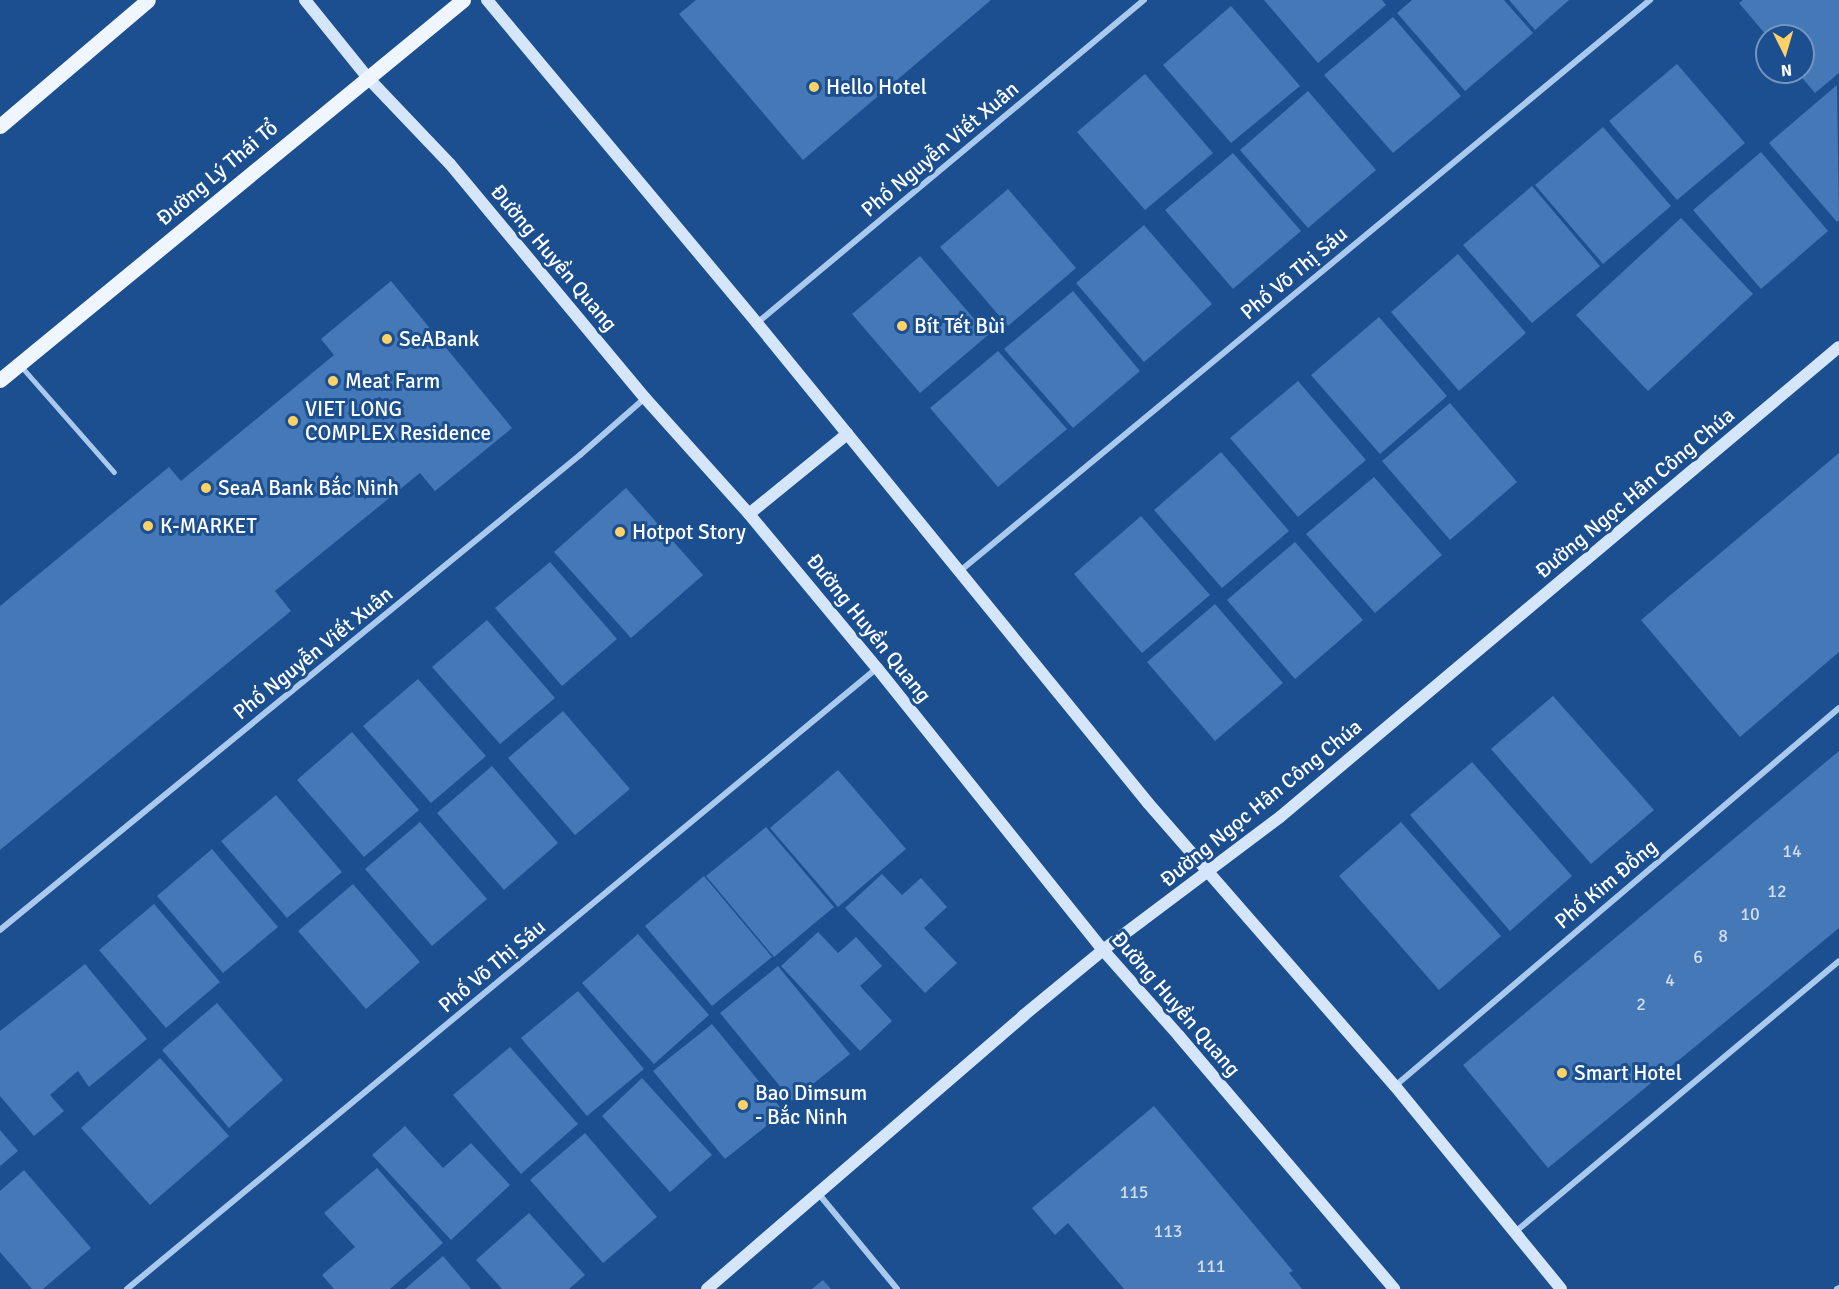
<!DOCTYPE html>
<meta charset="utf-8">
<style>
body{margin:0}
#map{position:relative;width:1839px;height:1289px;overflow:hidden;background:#1b4f8f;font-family:Signika,sans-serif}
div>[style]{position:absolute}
.building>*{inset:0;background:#4478b7}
.lane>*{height:4.5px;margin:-2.25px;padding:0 2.25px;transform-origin:2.25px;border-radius:2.25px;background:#a9c9ee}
.street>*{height:6px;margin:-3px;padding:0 3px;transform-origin:3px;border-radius:3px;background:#a9c9ee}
.secondary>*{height:12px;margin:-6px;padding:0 6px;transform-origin:6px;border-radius:6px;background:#d6e6fa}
.primary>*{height:15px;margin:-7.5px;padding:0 7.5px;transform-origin:7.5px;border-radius:7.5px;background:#f0f6ff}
.dots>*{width:16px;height:16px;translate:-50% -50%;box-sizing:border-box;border:3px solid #1b4f8f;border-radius:50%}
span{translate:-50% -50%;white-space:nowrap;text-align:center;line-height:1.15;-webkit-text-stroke:6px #1b4f8f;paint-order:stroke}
.number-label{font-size:18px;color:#d0dded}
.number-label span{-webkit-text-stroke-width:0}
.poi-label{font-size:21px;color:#fff}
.left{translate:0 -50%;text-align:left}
.street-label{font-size:21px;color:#fff}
.north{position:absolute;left:1755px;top:24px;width:60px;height:60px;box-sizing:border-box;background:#1b4f8f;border:2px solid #7695bc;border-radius:50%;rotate:175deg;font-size:16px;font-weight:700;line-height:24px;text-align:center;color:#fff}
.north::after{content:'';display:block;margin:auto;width:21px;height:27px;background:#ffd166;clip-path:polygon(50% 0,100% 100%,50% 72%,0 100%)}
</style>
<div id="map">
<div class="building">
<div style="clip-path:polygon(696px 0,991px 0,803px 160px,679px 14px)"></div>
<div style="clip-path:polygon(1264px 0,1382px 0,1386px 5px,1318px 63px)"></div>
<div style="clip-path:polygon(1412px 0,1504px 0,1533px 33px,1465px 91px,1397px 13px)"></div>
<div style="clip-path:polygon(1509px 0,1569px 0,1535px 30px)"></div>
<div style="clip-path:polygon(1743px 0,1839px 0,1839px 73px,1815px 93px,1797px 72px,1803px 72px,1803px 36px,1767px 36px,1739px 3px)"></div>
<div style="clip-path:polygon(1231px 6px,1300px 86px,1231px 143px,1163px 65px)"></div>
<div style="clip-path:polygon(1393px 17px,1461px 96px,1393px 153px,1324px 75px)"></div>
<div style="clip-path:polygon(1677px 64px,1745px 143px,1677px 200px,1609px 121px)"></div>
<div style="clip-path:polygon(1145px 74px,1213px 153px,1145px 210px,1077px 132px)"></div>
<div style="clip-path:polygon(1837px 85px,1839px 220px,1837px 222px,1769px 143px)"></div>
<div style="clip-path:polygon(1308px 91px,1376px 170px,1308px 228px,1240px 150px)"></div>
<div style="clip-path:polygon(1603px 127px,1671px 206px,1603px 264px,1535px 185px)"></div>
<div style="clip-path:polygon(1761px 152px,1828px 231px,1761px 289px,1693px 210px)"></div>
<div style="clip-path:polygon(1233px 153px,1301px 231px,1233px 289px,1165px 210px)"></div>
<div style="clip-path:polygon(1532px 186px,1600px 266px,1532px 323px,1463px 245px)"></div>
<div style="clip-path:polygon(1008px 189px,1076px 268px,1008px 326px,940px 247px)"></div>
<div style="clip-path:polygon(1681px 218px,1753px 294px,1648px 391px,1576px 315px)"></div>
<div style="clip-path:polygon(1144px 225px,1212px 304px,1144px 362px,1076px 283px)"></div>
<div style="clip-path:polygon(1458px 254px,1526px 333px,1459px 391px,1391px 312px)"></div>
<div style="clip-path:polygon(920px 256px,988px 335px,920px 393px,852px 314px)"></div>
<div style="clip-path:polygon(391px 281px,512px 428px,435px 491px,420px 473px,275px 591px,291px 611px,0 850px,0 606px,169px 467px,181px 481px,334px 355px,321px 339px)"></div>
<div style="clip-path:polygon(1073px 291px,1140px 371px,1073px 428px,1004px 349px)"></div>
<div style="clip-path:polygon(1379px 317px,1447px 396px,1380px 454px,1311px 375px)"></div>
<div style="clip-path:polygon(998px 351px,1067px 429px,998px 487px,930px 408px)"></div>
<div style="clip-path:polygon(1298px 381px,1366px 460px,1298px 517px,1230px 438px)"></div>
<div style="clip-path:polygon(1450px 403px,1517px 482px,1450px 540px,1382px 461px)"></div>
<div style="clip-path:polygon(1221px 452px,1289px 531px,1222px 588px,1154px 510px)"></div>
<div style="clip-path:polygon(1839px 453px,1839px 652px,1740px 737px,1641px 620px)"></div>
<div style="clip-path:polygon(1374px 477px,1442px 555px,1375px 613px,1306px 534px)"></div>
<div style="clip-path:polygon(626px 488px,703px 575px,631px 638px,554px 552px)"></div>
<div style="clip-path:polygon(1141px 516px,1210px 595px,1142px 653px,1074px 574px)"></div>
<div style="clip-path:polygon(1295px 542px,1363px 620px,1295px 679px,1227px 600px)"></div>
<div style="clip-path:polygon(550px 562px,617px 639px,562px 686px,495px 608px)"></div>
<div style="clip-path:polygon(1215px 604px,1283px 683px,1215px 741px,1147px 662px)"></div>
<div style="clip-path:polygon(487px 620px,555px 698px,500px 744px,432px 667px)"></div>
<div style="clip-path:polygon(418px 679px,486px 756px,431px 803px,363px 726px)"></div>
<div style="clip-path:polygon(1553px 696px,1654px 810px,1591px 864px,1491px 749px)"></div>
<div style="clip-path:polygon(563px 711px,630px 789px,575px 835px,508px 758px)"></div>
<div style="clip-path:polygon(352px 732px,419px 810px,364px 857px,297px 780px)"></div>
<div style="clip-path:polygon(1839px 751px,1839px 928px,1548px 1168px,1463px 1065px)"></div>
<div style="clip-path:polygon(1472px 762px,1572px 876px,1510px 931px,1410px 815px)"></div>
<div style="clip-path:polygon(492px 766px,558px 843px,504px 890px,437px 813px)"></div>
<div style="clip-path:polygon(838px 770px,906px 849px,838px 907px,770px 828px)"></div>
<div style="clip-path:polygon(276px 795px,342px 872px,287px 918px,221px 841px)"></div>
<div style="clip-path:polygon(420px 822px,487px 899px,432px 946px,365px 869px)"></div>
<div style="clip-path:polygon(1401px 822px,1501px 936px,1439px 990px,1339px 876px)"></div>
<div style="clip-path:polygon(766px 827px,834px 907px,774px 957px,706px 876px)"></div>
<div style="clip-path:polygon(212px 849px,278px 927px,223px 973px,157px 896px)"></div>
<div style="clip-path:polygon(882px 874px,902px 895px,921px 878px,947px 907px,924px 928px,957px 963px,925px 993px,845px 908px)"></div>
<div style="clip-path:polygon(704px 876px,772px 957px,712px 1006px,645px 926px)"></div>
<div style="clip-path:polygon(353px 884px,420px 962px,366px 1009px,298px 931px)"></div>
<div style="clip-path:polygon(154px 904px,220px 982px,166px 1028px,99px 950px)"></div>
<div style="clip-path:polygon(818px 932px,838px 953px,856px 937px,882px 966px,860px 986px,892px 1021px,860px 1051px,781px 966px)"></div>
<div style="clip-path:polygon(638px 934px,709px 1015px,654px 1064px,582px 983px)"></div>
<div style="clip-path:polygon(85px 964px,147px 1039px,89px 1087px,78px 1071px,50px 1095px,64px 1111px,34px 1136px,0 1096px,0 1031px)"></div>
<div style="clip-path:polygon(778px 966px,850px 1054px,792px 1101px,720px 1013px)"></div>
<div style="clip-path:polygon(578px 991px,644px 1069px,587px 1116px,521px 1038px)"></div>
<div style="clip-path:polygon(217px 1003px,283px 1080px,229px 1128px,162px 1050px)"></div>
<div style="clip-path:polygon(712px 1024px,784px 1112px,725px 1159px,653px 1071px)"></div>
<div style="clip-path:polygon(510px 1047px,578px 1124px,521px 1174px,453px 1095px)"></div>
<div style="clip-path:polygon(160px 1058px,229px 1136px,150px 1205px,81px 1128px)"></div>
<div style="clip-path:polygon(642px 1078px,712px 1155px,670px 1192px,602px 1116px)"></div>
<div style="clip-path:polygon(1154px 1106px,1293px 1271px,1289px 1273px,1302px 1289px,1124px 1289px,1068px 1223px,1055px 1235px,1032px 1208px)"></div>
<div style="clip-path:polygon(405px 1126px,443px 1168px,471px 1143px,510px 1185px,451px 1240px,372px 1155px)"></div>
<div style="clip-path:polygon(0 1130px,18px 1151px,0 1166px)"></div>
<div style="clip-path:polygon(585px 1133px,657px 1217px,603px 1263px,530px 1180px)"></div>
<div style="clip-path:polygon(377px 1168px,443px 1243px,390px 1289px,334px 1289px,322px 1275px,355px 1247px,324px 1213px)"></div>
<div style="clip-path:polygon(24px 1170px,91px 1248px,43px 1289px,32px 1289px,0 1252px,0 1191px)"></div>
<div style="clip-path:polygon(529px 1213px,585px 1275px,569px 1289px,502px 1289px,476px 1260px)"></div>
<div style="clip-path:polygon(443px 1256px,471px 1289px,405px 1289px)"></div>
<div style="clip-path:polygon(823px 1280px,831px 1289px,812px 1289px)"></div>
</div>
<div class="lane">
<div style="left:21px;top:366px;width:141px;rotate:48.7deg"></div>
</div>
<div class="street">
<div style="left:757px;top:323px;width:504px;rotate:-39.85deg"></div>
<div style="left:960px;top:571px;width:896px;rotate:-39.61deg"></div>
<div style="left:0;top:930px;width:750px;rotate:-39.32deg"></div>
<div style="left:580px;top:455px;width:86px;rotate:-41.2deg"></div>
<div style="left:1395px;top:1086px;width:583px;rotate:-40.41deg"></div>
<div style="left:818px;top:1193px;width:124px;rotate:50.5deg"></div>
<div style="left:1515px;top:1232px;width:422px;rotate:-39.9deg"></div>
<div style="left:127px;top:1289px;width:974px;rotate:-39.62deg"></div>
<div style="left:1837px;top:1289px;width:2px;rotate:-27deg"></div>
</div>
<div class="secondary">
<div style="left:305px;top:0;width:100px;rotate:51.1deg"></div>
<div style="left:368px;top:78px;width:119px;rotate:46.4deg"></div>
<div style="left:450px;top:164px;width:305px;rotate:50.2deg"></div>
<div style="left:645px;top:398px;width:156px;rotate:48.1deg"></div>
<div style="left:749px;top:514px;width:200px;rotate:50.3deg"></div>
<div style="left:877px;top:668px;width:361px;rotate:51.3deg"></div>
<div style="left:1103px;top:950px;width:115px;rotate:48.5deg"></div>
<div style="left:1179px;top:1036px;width:332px;rotate:49.6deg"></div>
<div style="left:487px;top:0;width:421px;rotate:50.1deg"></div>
<div style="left:757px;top:323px;width:619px;rotate:50.83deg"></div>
<div style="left:1148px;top:803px;width:376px;rotate:48.9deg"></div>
<div style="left:1395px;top:1086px;width:262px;rotate:50.7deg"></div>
<div style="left:749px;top:514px;width:127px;rotate:-39.2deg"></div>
<div style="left:707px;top:1289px;width:418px;rotate:-40.8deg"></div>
<div style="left:1023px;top:1016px;width:104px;rotate:-39.5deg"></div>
<div style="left:1103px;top:950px;width:221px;rotate:-36.9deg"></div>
<div style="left:1280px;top:817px;width:730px;rotate:-40.06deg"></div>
</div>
<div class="primary">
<div style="left:0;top:126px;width:194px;rotate:-40.4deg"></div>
<div style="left:0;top:380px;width:599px;rotate:-39.38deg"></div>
</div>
<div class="dots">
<div style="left:814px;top:87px;background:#ffd166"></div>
<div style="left:902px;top:326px;background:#ffd166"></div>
<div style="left:387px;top:339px;background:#ffd166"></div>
<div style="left:333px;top:381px;background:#ffd166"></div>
<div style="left:293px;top:421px;background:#ffd166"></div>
<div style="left:206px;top:488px;background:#ffd166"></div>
<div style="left:148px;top:526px;background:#ffd166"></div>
<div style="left:620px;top:532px;background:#ffd166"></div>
<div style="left:1562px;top:1073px;background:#ffd166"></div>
<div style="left:743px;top:1105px;background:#ffd166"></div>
</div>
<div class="number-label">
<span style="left:1792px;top:851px">14</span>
<span style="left:1777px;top:891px">12</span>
<span style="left:1750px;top:914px">10</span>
<span style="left:1723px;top:936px">8</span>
<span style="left:1698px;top:957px">6</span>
<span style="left:1670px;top:980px">4</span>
<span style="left:1641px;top:1004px">2</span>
<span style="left:1134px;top:1192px">115</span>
<span style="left:1168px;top:1231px">113</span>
<span style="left:1211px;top:1266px">111</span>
</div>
<div class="poi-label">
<span class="left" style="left:826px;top:87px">Hello Hotel</span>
<span class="left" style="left:914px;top:326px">Bít Tết Bùi</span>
<span class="left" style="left:399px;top:339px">SeABank</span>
<span class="left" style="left:345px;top:381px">Meat Farm</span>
<span class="left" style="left:305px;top:421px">VIET LONG<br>COMPLEX Residence</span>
<span class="left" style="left:218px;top:488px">SeaA Bank Bắc Ninh</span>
<span class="left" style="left:160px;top:526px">K-MARKET</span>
<span class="left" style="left:632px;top:532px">Hotpot Story</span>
<span class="left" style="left:1574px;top:1073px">Smart Hotel</span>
<span class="left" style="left:755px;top:1105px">Bao Dimsum<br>- Bắc Ninh</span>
</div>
<div class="street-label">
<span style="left:940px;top:149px;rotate:-40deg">Phố Nguyễn Viết Xuân</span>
<span style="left:217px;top:173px;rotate:-40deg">Đường Lý Thái Tổ</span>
<span style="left:554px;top:258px;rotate:50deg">Đường Huyền Quang</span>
<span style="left:1294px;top:273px;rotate:-40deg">Phố Võ Thị Sáu</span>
<span style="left:1635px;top:493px;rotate:-40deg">Đường Ngọc Hân Công Chúa</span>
<span style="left:869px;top:628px;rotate:51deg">Đường Huyền Quang</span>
<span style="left:313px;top:653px;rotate:-39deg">Phố Nguyễn Viết Xuân</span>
<span style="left:1261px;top:803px;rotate:-39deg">Đường Ngọc Hân Công Chúa</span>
<span style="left:1606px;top:884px;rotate:-40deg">Phố Kim Đồng</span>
<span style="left:492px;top:966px;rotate:-40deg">Phố Võ Thị Sáu</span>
<span style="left:1176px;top:1004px;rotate:49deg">Đường Huyền Quang</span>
</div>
<div class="north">N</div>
</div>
